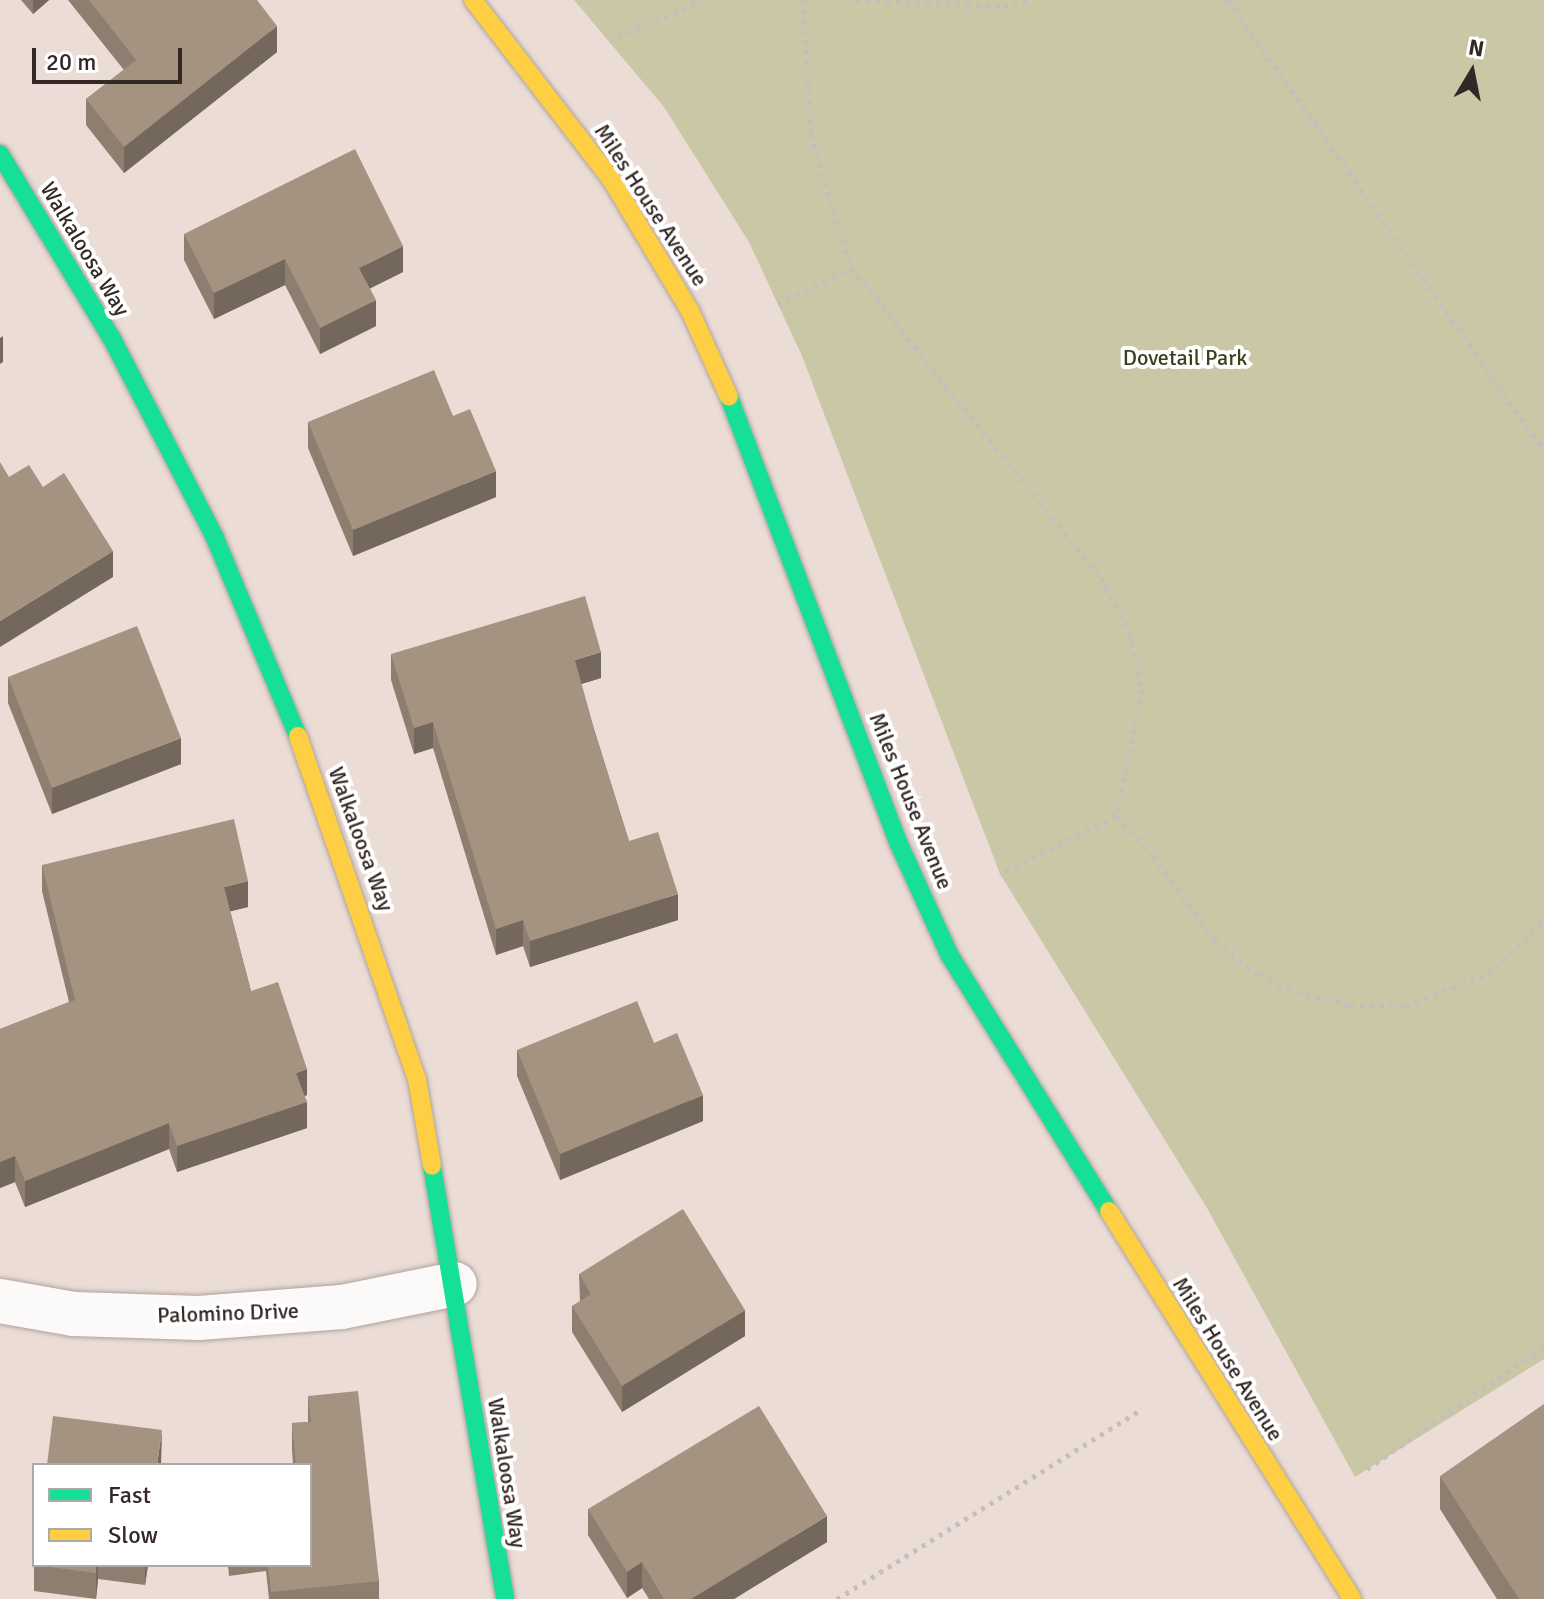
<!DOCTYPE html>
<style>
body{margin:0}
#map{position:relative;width:1544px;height:1599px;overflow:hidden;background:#ebdcd6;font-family:Signika,sans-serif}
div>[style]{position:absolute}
.green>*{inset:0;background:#c9c7a5}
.path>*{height:5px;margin-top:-2.5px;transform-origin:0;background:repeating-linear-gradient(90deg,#c4bfbd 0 4px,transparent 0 10px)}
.roads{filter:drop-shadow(0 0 2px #aea39f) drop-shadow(0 0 2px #aea39f)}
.street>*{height:44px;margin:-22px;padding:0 22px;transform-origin:22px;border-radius:22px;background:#fcfaf9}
.fast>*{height:18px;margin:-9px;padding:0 9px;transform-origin:9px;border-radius:9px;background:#16e098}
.slow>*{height:18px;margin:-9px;padding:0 9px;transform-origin:9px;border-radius:9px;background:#ffcf43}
.wall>*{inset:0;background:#8e7e70}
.shaded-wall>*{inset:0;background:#74675b}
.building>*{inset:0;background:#a59382}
span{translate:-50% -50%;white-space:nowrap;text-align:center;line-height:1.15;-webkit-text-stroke:8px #fff;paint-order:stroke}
.street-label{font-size:22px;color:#332825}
.park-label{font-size:22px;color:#3c401b}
.legend{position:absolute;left:32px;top:1463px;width:280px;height:104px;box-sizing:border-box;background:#fff;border:2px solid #ada9a8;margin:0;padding:10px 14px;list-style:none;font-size:24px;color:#332825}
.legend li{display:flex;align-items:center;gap:16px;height:40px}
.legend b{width:40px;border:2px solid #ada9a8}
.north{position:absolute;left:1432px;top:32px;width:80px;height:80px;-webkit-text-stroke:6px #fff;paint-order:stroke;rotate:10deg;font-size:22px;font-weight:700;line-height:32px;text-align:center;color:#332825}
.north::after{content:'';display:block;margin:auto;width:28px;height:36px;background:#332825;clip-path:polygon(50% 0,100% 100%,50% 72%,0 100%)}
.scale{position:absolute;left:32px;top:48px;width:150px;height:36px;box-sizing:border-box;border:4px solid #332825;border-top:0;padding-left:10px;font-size:24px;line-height:28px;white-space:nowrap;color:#332825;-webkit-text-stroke:6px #fff;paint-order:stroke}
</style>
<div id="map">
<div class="green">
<div style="clip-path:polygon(574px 0,1544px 0,1544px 1359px,1355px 1477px,1207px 1208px,1000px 874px,802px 356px,749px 242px,664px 107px)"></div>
</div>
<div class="path">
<div style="left:803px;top:0;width:134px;rotate:86.6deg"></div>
<div style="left:811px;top:134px;width:140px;rotate:73.4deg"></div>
<div style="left:851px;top:268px;width:398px;rotate:51.1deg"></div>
<div style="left:1101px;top:578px;width:62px;rotate:62.2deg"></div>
<div style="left:1130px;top:633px;width:58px;rotate:78.1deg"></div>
<div style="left:1142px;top:690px;width:129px;rotate:101.7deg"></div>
<div style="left:1116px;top:816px;width:130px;rotate:153.4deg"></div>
<div style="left:856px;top:0;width:148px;rotate:2.3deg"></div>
<div style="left:1004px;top:6px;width:25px;rotate:-14deg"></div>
<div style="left:1228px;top:0;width:551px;rotate:54.98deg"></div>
<div style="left:609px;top:41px;width:103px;rotate:-23.6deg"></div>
<div style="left:778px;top:304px;width:81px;rotate:-26.3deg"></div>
<div style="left:1116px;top:816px;width:54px;rotate:47.2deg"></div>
<div style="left:1153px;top:856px;width:105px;rotate:53.9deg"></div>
<div style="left:1215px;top:941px;width:56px;rotate:37.7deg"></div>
<div style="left:1259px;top:975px;width:42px;rotate:24.1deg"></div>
<div style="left:1297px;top:992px;width:55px;rotate:13.8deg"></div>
<div style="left:1350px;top:1005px;width:55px;rotate:1deg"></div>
<div style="left:1405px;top:1006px;width:89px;rotate:-21.1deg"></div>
<div style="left:1488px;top:974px;width:77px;rotate:-43.4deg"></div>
<div style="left:1367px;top:1469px;width:215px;rotate:-34.6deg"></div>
<div style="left:837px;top:1599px;width:354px;rotate:-31.9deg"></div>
</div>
<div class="roads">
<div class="street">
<div style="left:0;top:1301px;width:75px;rotate:10deg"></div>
<div style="left:74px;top:1314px;width:125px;rotate:1.8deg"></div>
<div style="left:199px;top:1318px;width:143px;rotate:-4.4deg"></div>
<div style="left:342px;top:1307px;width:115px;rotate:-11.5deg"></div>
</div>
<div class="fast">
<div style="left:0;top:154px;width:214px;rotate:58.8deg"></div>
<div style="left:111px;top:337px;width:226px;rotate:62.6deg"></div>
<div style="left:215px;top:538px;width:215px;rotate:67.3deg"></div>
<div style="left:729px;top:397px;width:476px;rotate:69.2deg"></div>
<div style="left:898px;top:842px;width:125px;rotate:65.5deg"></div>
<div style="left:950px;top:956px;width:301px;rotate:58.1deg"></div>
<div style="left:432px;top:1166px;width:439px;rotate:80.4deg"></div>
</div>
<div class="slow">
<div style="left:473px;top:0;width:226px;rotate:52.4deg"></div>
<div style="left:611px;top:179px;width:154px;rotate:59.1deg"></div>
<div style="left:690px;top:311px;width:94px;rotate:65.6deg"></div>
<div style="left:298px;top:736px;width:363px;rotate:70.9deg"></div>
<div style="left:417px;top:1079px;width:88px;rotate:80.2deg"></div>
<div style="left:1109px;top:1211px;width:458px;rotate:57.9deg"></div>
</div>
</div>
<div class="wall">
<div style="clip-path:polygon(21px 0,49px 0,33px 14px)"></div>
<div style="clip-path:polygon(68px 0,257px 0,277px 52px,124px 173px,86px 125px,86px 99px,124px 70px)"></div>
<div style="clip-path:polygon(184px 234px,403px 272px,370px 288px,376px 326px,320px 354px,285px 285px,214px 319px,184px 260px)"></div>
<div style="clip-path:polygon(308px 422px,496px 497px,353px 556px,308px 448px)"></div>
<div style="clip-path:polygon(391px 654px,601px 678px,581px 684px,594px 729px,629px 841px,678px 920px,530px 967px,523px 946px,496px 955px,433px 748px,414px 754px,391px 680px)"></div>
<div style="clip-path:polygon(8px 677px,181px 764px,52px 814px,8px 703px)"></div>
<div style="clip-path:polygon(42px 865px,248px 907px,230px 911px,251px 991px,307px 1095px,305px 1096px,307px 1128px,177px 1172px,169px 1149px,25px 1207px,15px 1182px,0 1188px,0 1029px,69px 1002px,42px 891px)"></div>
<div style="clip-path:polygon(654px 1043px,703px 1121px,560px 1180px,517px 1076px,517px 1050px)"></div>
<div style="clip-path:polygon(579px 1274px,745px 1336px,622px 1412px,572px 1332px,572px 1306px,580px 1302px)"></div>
<div style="clip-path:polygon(308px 1396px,379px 1581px,379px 1599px,269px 1599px,266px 1571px,229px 1576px,228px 1565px,310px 1565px,310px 1465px,293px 1465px,292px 1449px,292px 1423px,308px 1422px)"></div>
<div style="clip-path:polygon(1440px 1476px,1544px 1599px,1497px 1599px,1440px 1509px)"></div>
<div style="clip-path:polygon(588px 1509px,827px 1542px,734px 1599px,649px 1599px,642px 1588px,627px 1598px,588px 1535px)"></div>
<div style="clip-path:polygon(34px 1565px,148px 1565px,145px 1585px,98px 1579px,96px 1599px,34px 1591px)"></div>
</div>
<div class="shaded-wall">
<div style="clip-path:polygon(33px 0,49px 0,33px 14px)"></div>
<div style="clip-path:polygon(277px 26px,277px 52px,124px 173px,124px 147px)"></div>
<div style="clip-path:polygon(403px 246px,403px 272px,359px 294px,359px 268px)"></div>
<div style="clip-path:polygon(285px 259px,285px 285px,214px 319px,214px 293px)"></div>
<div style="clip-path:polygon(376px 300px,376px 326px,320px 354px,320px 328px)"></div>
<div style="clip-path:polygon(3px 336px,3px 362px,0 364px,0 338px)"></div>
<div style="clip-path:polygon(496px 471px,496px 497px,353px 556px,353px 530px)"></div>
<div style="clip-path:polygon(113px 551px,113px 577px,0 647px,0 621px)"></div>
<div style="clip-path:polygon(601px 652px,601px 678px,575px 686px,575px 660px)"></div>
<div style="clip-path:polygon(433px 722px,433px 748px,414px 754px,414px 728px)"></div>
<div style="clip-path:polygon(181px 738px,181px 764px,52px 814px,52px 788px)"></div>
<div style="clip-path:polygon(248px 881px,248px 907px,224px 913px,224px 887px)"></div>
<div style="clip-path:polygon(678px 894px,678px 920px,530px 967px,530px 941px)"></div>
<div style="clip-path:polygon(523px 920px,523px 946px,496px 955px,496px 929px)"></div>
<div style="clip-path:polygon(307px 1069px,307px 1095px,296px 1099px,296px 1073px)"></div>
<div style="clip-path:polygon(703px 1095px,703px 1121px,560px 1180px,560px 1154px)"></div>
<div style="clip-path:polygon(307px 1102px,307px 1128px,177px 1172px,177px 1146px)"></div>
<div style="clip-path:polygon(169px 1123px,169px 1149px,25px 1207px,25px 1181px)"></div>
<div style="clip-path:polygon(15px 1156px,15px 1182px,0 1188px,0 1162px)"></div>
<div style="clip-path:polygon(745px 1310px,745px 1336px,622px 1412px,622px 1386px)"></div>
<div style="clip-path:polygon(162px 1430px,161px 1465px,157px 1465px)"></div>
<div style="clip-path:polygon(827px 1516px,827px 1542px,734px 1599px,691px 1599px)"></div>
<div style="clip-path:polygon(642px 1562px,642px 1588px,627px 1598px,627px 1572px)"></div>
<div style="clip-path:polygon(96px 1565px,98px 1565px,98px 1579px,96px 1599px)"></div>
<div style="clip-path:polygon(145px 1565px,148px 1565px,145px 1585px)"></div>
</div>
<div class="building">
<div style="clip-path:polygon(89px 0,257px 0,277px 26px,124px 147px,86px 99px,136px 60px)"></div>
<div style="clip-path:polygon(355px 149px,403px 246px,359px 268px,376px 300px,320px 328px,285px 259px,214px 293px,184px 234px)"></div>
<div style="clip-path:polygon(434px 370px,453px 416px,470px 409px,496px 471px,353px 530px,308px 422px)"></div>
<div style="clip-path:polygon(0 462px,9px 477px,29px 465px,43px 487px,64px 473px,113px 551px,0 621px)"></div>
<div style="clip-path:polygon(585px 596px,601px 652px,575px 660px,594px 729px,629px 841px,658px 832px,678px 894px,530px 941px,523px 920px,496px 929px,433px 722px,414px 728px,391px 654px)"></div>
<div style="clip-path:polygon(137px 626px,181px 738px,52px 788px,8px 677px)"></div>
<div style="clip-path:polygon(234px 819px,248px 881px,224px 887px,251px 991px,278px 982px,307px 1069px,296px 1073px,307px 1102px,177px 1146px,169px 1123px,25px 1181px,15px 1156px,0 1162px,0 1029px,75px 1000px,42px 865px)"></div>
<div style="clip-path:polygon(637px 1001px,654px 1043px,677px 1033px,703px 1095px,560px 1154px,517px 1050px)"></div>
<div style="clip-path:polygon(683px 1209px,745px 1310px,622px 1386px,572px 1306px,591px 1294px,579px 1274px)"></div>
<div style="clip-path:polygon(358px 1391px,379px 1581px,271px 1592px,268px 1565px,310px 1565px,310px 1465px,296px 1465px,292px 1423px,311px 1422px,308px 1396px)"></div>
<div style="clip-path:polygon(1544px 1404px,1544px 1599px,1519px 1599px,1440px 1476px)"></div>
<div style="clip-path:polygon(759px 1406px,827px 1516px,691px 1599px,664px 1599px,642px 1562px,627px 1572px,588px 1509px)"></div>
<div style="clip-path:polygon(53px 1416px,162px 1430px,157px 1465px,47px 1465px)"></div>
<div style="clip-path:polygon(34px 1565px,96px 1565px,96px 1573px)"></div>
</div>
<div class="street-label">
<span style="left:651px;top:205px;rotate:57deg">Miles House Avenue</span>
<span style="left:85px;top:249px;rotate:59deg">Walkaloosa Way</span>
<span style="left:911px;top:801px;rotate:68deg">Miles House Avenue</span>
<span style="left:361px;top:839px;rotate:70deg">Walkaloosa Way</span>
<span style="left:228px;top:1313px;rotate:-2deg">Palomino Drive</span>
<span style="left:1228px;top:1359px;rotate:58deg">Miles House Avenue</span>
<span style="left:507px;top:1473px;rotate:81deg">Walkaloosa Way</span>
</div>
<div class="park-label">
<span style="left:1185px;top:358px">Dovetail Park</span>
</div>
<ul class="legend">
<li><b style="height:10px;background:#16e098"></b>Fast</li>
<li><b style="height:10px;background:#ffcf43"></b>Slow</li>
</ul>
<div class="north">N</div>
<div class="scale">20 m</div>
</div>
